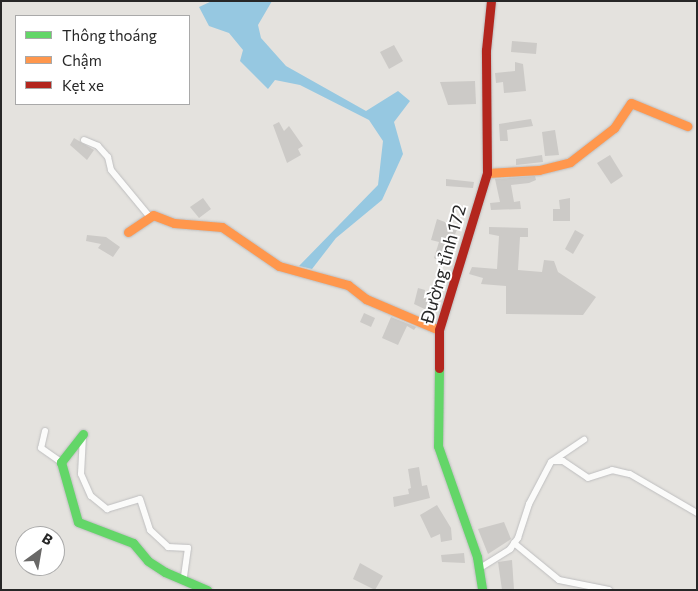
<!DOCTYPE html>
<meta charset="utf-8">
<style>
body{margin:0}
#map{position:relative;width:698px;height:591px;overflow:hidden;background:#e4e2de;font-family:Commissioner,sans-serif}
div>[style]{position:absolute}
.water>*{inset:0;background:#96c8e1}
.building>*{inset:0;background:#cccac7}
.roads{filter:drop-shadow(0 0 1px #bebebf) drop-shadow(0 0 1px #bebebf)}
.street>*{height:6px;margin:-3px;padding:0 3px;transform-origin:3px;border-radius:3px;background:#fbfbfa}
.fast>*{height:9px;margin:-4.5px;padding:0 4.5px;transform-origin:4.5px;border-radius:4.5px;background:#63d668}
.slow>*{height:9px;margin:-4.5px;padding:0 4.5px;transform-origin:4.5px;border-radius:4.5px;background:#ff974d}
.jam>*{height:9px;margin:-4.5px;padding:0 4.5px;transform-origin:4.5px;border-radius:4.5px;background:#b3261e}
span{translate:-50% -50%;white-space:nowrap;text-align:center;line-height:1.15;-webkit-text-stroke:4px #fff;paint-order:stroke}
.street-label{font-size:18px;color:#272727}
.frame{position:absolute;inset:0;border:2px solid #272727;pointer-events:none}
.legend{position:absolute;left:15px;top:15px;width:175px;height:90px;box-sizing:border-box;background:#fff;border:1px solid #a9a9a9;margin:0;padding:6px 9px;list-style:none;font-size:15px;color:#272727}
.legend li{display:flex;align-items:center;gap:10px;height:25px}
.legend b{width:25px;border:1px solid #a9a9a9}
.north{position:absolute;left:15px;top:526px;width:50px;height:50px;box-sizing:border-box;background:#fff;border:1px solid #a9a9a9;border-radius:50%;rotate:32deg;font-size:14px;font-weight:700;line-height:20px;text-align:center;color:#272727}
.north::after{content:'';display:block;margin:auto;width:18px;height:22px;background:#696867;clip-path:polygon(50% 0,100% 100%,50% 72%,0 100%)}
</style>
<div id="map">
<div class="water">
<div style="clip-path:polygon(212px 1px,272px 1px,258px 25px,261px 38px,286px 66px,366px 111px,398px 91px,410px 101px,394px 122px,403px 154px,382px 200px,336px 238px,312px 269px,299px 266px,378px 185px,383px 141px,369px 120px,300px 85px,275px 80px,268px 89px,240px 61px,243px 50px,229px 33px,209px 26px,199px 7px)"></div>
</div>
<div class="building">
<div style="clip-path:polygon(512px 41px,537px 43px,536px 54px,511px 52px)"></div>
<div style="clip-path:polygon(394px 45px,403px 61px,389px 69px,380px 52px)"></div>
<div style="clip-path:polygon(515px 62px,523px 64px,526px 91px,504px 93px,503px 82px,496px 83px,495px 73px,515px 71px)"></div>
<div style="clip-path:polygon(475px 81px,476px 104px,448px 105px,440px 82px)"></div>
<div style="clip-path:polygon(531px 119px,533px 126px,507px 130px,508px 141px,500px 141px,499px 124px)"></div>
<div style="clip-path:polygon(279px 122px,284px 131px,289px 126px,303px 146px,298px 149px,301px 155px,287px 163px,273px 125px)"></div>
<div style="clip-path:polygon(555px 130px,559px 155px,545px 156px,542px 132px)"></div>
<div style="clip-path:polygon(74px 138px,94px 150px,87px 160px,70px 145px)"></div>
<div style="clip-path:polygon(542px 155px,543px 162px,516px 165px,516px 159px)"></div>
<div style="clip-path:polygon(610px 155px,623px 176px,611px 184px,597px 163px)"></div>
<div style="clip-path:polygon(535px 176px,536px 180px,529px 183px,511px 185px,514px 202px,520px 201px,521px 209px,491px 210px,490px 203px,500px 202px,495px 179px)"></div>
<div style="clip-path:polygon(446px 179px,474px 182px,473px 188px,446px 186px)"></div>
<div style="clip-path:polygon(203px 198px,211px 209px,199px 218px,190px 207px)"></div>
<div style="clip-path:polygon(570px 198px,570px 221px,553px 221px,553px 209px,560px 209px,559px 200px)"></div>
<div style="clip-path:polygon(437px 219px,458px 227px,450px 247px,454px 248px,449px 267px,434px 258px,439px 242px,431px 240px)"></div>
<div style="clip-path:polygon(489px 227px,528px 228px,528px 237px,520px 237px,518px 270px,542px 272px,544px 260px,554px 261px,558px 272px,596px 297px,583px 315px,506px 314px,506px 286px,481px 284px,483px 278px,469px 274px,472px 267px,497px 269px,499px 236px,489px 234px)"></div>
<div style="clip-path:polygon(575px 230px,584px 235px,573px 254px,565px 249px)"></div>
<div style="clip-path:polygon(87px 235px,106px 237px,120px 247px,113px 257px,98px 248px,101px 244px,86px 241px)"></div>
<div style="clip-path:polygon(418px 288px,425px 290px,424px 297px,437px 300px,433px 313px,414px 304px)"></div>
<div style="clip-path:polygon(364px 313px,375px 318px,371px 327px,360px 322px)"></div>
<div style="clip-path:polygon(391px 317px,416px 327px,414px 330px,407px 326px,398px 345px,382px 338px)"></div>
<div style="clip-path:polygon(419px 467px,422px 486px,427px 485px,430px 498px,394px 507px,393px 497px,409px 494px,408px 489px,411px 488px,408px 469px)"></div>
<div style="clip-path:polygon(437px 505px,451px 528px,452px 540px,441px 542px,440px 534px,431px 538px,420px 515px)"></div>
<div style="clip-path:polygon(504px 522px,511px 539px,488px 554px,478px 529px)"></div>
<div style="clip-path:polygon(464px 553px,465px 563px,442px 562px,441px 555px)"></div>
<div style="clip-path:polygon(512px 560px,514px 590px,502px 590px,498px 562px)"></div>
<div style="clip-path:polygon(360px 563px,383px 576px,375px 590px,353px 579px)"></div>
</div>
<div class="roads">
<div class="street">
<div style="left:84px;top:140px;width:15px;rotate:23deg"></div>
<div style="left:98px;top:146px;width:15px;rotate:48deg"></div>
<div style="left:108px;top:157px;width:13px;rotate:77deg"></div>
<div style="left:111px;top:170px;width:60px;rotate:50.4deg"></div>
<div style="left:45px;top:431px;width:17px;rotate:103deg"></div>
<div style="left:41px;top:448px;width:24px;rotate:35deg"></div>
<div style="left:83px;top:436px;width:38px;rotate:93deg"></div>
<div style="left:81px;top:474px;width:24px;rotate:66deg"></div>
<div style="left:91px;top:496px;width:21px;rotate:39deg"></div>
<div style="left:107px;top:509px;width:34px;rotate:-17deg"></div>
<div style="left:140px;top:499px;width:33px;rotate:72deg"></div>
<div style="left:150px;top:530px;width:25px;rotate:43deg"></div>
<div style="left:168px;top:547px;width:20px;rotate:3deg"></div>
<div style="left:188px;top:548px;width:30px;rotate:98deg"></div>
<div style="left:553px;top:461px;width:10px"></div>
<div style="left:563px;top:461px;width:30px;rotate:34deg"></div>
<div style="left:588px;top:478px;width:25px;rotate:-18deg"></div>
<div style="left:612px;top:470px;width:18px;rotate:13deg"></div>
<div style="left:630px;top:474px;width:78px;rotate:30.2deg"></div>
<div style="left:514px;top:543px;width:58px;rotate:39.4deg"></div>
<div style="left:559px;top:580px;width:51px;rotate:11.3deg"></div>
<div style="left:480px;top:568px;width:36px;rotate:-32deg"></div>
<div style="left:510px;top:549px;width:14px;rotate:-54deg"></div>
<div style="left:518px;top:538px;width:36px;rotate:-72deg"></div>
<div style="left:529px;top:504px;width:47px;rotate:-62.4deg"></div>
<div style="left:551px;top:462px;width:40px;rotate:-34deg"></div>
</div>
<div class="fast">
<div style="left:439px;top:368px;width:78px;rotate:90.7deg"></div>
<div style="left:438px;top:446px;width:118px;rotate:70.6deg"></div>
<div style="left:477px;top:557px;width:33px;rotate:81deg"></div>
<div style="left:83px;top:434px;width:36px;rotate:128deg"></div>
<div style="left:61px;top:462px;width:62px;rotate:74.2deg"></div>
<div style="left:78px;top:522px;width:59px;rotate:20.9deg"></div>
<div style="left:133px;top:543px;width:23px;rotate:50deg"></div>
<div style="left:148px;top:561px;width:20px;rotate:33deg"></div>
<div style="left:165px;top:572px;width:46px;rotate:23.2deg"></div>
</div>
<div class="slow">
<div style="left:487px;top:173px;width:52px;rotate:-3.3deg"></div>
<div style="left:539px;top:170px;width:32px;rotate:-14deg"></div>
<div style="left:570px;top:162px;width:56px;rotate:-37.7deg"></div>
<div style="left:614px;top:128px;width:30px;rotate:-56deg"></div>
<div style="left:631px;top:103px;width:61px;rotate:22.3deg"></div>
<div style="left:128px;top:232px;width:30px;rotate:-34deg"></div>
<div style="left:153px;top:215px;width:22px;rotate:21deg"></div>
<div style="left:174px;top:223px;width:48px;rotate:4.8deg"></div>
<div style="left:222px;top:227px;width:69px;rotate:34.4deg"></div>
<div style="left:279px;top:266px;width:72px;rotate:15.4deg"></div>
<div style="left:348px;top:285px;width:23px;rotate:38deg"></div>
<div style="left:366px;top:299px;width:79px;rotate:23deg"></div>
</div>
<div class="jam">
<div style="left:439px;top:368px;width:38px;rotate:-90deg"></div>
<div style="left:439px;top:330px;width:164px;rotate:-73deg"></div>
<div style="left:487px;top:173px;width:123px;rotate:-90.5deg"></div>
<div style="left:486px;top:50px;width:49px;rotate:-84.2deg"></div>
</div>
</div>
<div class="street-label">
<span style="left:443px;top:264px;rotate:-74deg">Đường tỉnh 172</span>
</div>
<div class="frame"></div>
<ul class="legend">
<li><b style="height:6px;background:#63d668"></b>Thông thoáng</li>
<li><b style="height:6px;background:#ff974d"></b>Chậm</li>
<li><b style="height:6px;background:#b3261e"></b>Kẹt xe</li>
</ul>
<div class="north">B</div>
</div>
